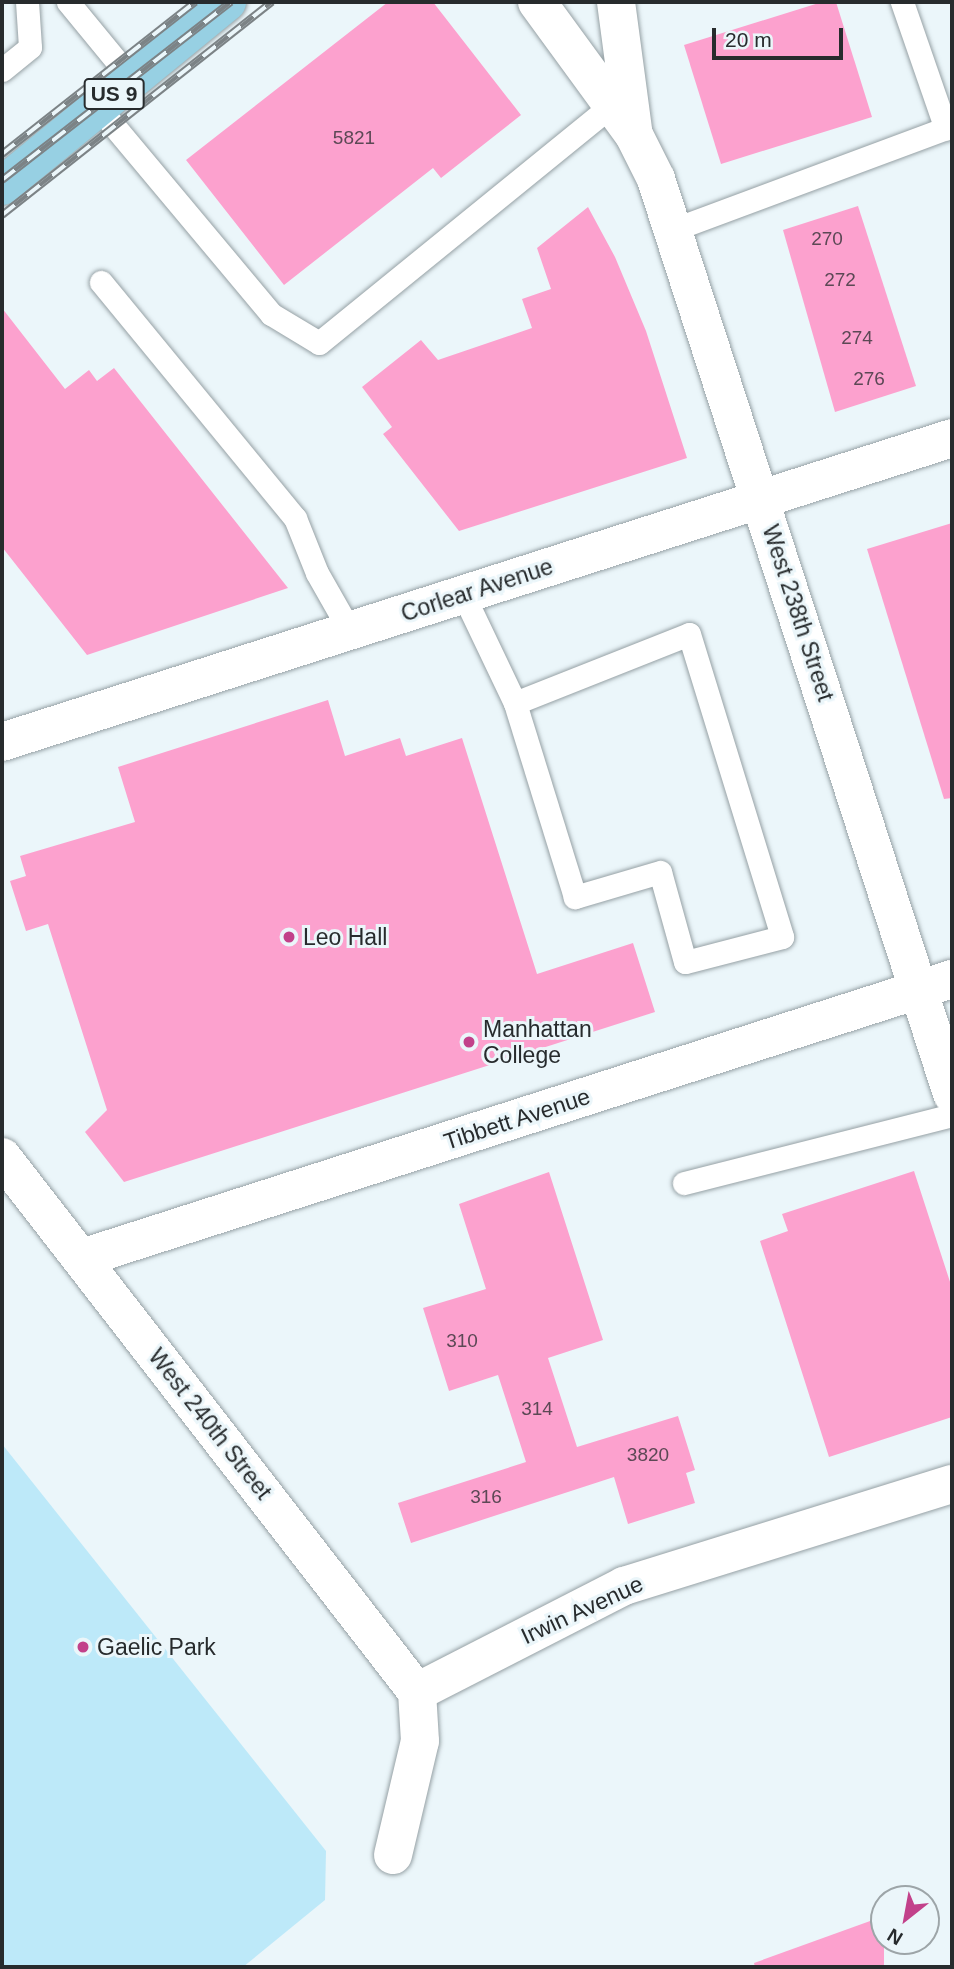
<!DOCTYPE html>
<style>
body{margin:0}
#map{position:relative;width:954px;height:1969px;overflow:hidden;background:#ebf6fa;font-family:Arial,sans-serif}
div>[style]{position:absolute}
.green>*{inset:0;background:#bde9f9}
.building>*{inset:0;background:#fca1ce}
.roads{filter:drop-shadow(0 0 2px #96a1a5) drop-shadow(0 0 2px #96a1a5)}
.lane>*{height:23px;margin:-11.5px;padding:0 11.5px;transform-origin:11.5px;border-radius:11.5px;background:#fff}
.street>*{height:38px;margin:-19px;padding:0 19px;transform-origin:19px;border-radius:19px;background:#fff}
.primary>*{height:38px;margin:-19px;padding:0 19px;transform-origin:19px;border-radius:19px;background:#97d0e3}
.rail>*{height:8px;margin-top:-4px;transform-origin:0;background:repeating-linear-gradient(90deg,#ebf6fa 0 16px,#7c8386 0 32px);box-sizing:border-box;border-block:2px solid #7c8386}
.dots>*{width:19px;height:19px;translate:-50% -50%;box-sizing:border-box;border:4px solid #ebf6fa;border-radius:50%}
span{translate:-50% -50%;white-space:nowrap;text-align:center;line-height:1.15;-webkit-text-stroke:6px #ebf6fa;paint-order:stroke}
.number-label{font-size:19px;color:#5c4855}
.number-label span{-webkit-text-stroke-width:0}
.shield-label span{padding:2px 5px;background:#ebf6fa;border:2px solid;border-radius:5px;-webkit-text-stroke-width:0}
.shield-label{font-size:21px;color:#272b2d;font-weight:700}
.street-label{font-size:23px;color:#272b2d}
.poi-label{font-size:23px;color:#272b2d}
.left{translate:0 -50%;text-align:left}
.frame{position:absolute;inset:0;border:4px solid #272b2d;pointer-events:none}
.north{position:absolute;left:870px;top:1885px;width:70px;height:70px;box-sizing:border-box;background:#ebf6fa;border:2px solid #9da5a8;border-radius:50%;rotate:211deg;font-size:19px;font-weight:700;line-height:28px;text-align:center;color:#272b2d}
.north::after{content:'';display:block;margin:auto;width:24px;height:32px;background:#c2418a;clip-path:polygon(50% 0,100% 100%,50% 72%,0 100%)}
.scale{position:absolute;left:712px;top:28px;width:131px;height:32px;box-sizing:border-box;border:4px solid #272b2d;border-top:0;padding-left:9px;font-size:21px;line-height:24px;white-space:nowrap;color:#272b2d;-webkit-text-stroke:5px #ebf6fa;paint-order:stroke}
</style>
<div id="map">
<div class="green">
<div style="clip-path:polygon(2px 1444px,326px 1851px,325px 1900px,243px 1967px,2px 1967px)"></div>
</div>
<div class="building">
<div style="clip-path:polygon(388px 2px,433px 2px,521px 115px,441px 178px,433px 168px,284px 285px,186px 160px)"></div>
<div style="clip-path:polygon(822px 2px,836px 2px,872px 117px,721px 164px,684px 45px)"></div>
<div style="clip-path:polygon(858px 206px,916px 386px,835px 412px,783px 230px)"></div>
<div style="clip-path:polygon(588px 207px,615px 257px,646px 331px,687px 458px,459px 531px,383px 434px,392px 427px,362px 387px,421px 340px,438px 360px,532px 328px,522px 299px,551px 289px,537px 248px)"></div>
<div style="clip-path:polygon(2px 308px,65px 389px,89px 370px,97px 381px,114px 368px,288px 588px,87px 655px,2px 547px)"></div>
<div style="clip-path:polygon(952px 523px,952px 798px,944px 799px,867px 549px)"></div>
<div style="clip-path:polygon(328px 700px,345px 756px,400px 738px,406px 756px,462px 738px,537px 974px,633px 943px,655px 1012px,124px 1182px,85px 1132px,107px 1110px,48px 924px,26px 931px,10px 881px,26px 876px,20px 856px,135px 822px,118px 767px)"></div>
<div style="clip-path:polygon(914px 1171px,952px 1288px,952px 1417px,829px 1457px,760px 1241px,788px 1231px,782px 1214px)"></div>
<div style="clip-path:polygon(549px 1172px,603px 1340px,548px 1358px,577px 1447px,678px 1416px,695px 1470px,686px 1473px,695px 1503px,628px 1524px,614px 1477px,411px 1543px,398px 1503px,526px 1462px,498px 1375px,449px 1391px,423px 1308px,486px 1289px,459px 1204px)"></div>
<div style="clip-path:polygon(884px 1916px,884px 1967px,755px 1967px,754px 1963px)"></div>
</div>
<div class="roads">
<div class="lane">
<div style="left:68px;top:2px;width:101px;rotate:50.6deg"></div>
<div style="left:902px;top:2px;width:134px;rotate:70.9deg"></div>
<div style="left:2px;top:70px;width:36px;rotate:-39deg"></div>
<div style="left:30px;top:47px;width:45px;rotate:-93.8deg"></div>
<div style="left:98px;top:107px;width:270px;rotate:50.1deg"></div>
<div style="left:271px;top:314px;width:56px;rotate:31.1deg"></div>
<div style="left:319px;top:343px;width:377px;rotate:-39.1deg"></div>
<div style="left:675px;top:229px;width:296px;rotate:-20.4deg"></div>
<div style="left:101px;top:282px;width:306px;rotate:50.6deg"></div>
<div style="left:295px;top:518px;width:59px;rotate:68.2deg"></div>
<div style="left:317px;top:573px;width:67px;rotate:60.4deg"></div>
<div style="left:463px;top:594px;width:121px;rotate:64.5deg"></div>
<div style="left:515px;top:703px;width:187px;rotate:-21.6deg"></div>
<div style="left:689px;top:634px;width:317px;rotate:72.9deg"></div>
<div style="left:782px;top:937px;width:100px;rotate:165.5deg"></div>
<div style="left:685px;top:962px;width:93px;rotate:-105.5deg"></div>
<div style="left:660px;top:872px;width:89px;rotate:163.6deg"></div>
<div style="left:575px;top:897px;width:203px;rotate:-107.2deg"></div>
<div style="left:684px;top:1183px;width:276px;rotate:-14.2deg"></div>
</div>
<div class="street">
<div style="left:537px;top:2px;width:165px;rotate:53.9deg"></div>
<div style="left:634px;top:135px;width:49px;rotate:63.4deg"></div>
<div style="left:656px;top:179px;width:962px;rotate:72.07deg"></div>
<div style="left:616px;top:2px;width:129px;rotate:82.4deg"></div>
<div style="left:2px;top:742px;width:997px;rotate:-17.74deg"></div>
<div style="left:2px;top:1157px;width:677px;rotate:52.2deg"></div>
<div style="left:82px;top:1258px;width:914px;rotate:-17.78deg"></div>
<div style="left:417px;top:1692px;width:233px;rotate:-27.1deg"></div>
<div style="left:624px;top:1586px;width:343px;rotate:-17.3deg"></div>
<div style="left:393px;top:1855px;width:117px;rotate:-76.7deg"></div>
<div style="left:420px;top:1741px;width:49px;rotate:-93.5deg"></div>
</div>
<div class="primary">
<div style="left:2px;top:186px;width:291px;rotate:-39.3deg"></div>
</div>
</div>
<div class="rail">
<div style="left:2px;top:154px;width:246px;rotate:-38.2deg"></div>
<div style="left:2px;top:180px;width:290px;rotate:-37.9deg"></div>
<div style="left:2px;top:215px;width:344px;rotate:-38.3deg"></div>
</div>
<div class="dots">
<div style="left:289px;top:937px;background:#c2418a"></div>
<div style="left:469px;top:1042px;background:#c2418a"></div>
<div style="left:83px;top:1647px;background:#c2418a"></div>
</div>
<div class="number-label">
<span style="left:354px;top:138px">5821</span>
<span style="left:827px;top:239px">270</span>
<span style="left:840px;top:280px">272</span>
<span style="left:857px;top:338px">274</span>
<span style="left:869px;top:379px">276</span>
<span style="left:462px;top:1341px">310</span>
<span style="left:537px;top:1409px">314</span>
<span style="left:648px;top:1455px">3820</span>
<span style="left:486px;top:1497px">316</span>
</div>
<div class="shield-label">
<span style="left:114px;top:94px">US 9</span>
</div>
<div class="street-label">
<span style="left:477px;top:590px;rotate:-18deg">Corlear Avenue</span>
<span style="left:798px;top:613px;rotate:72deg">West 238th Street</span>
<span style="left:517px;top:1119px;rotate:-18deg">Tibbett Avenue</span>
<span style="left:210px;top:1424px;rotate:52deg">West 240th Street</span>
<span style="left:582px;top:1610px;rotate:-25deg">Irwin Avenue</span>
</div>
<div class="poi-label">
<span class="left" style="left:303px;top:937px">Leo Hall</span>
<span class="left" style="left:483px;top:1042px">Manhattan<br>College</span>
<span class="left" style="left:97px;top:1647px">Gaelic Park</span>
</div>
<div class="frame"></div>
<div class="north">N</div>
<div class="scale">20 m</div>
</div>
